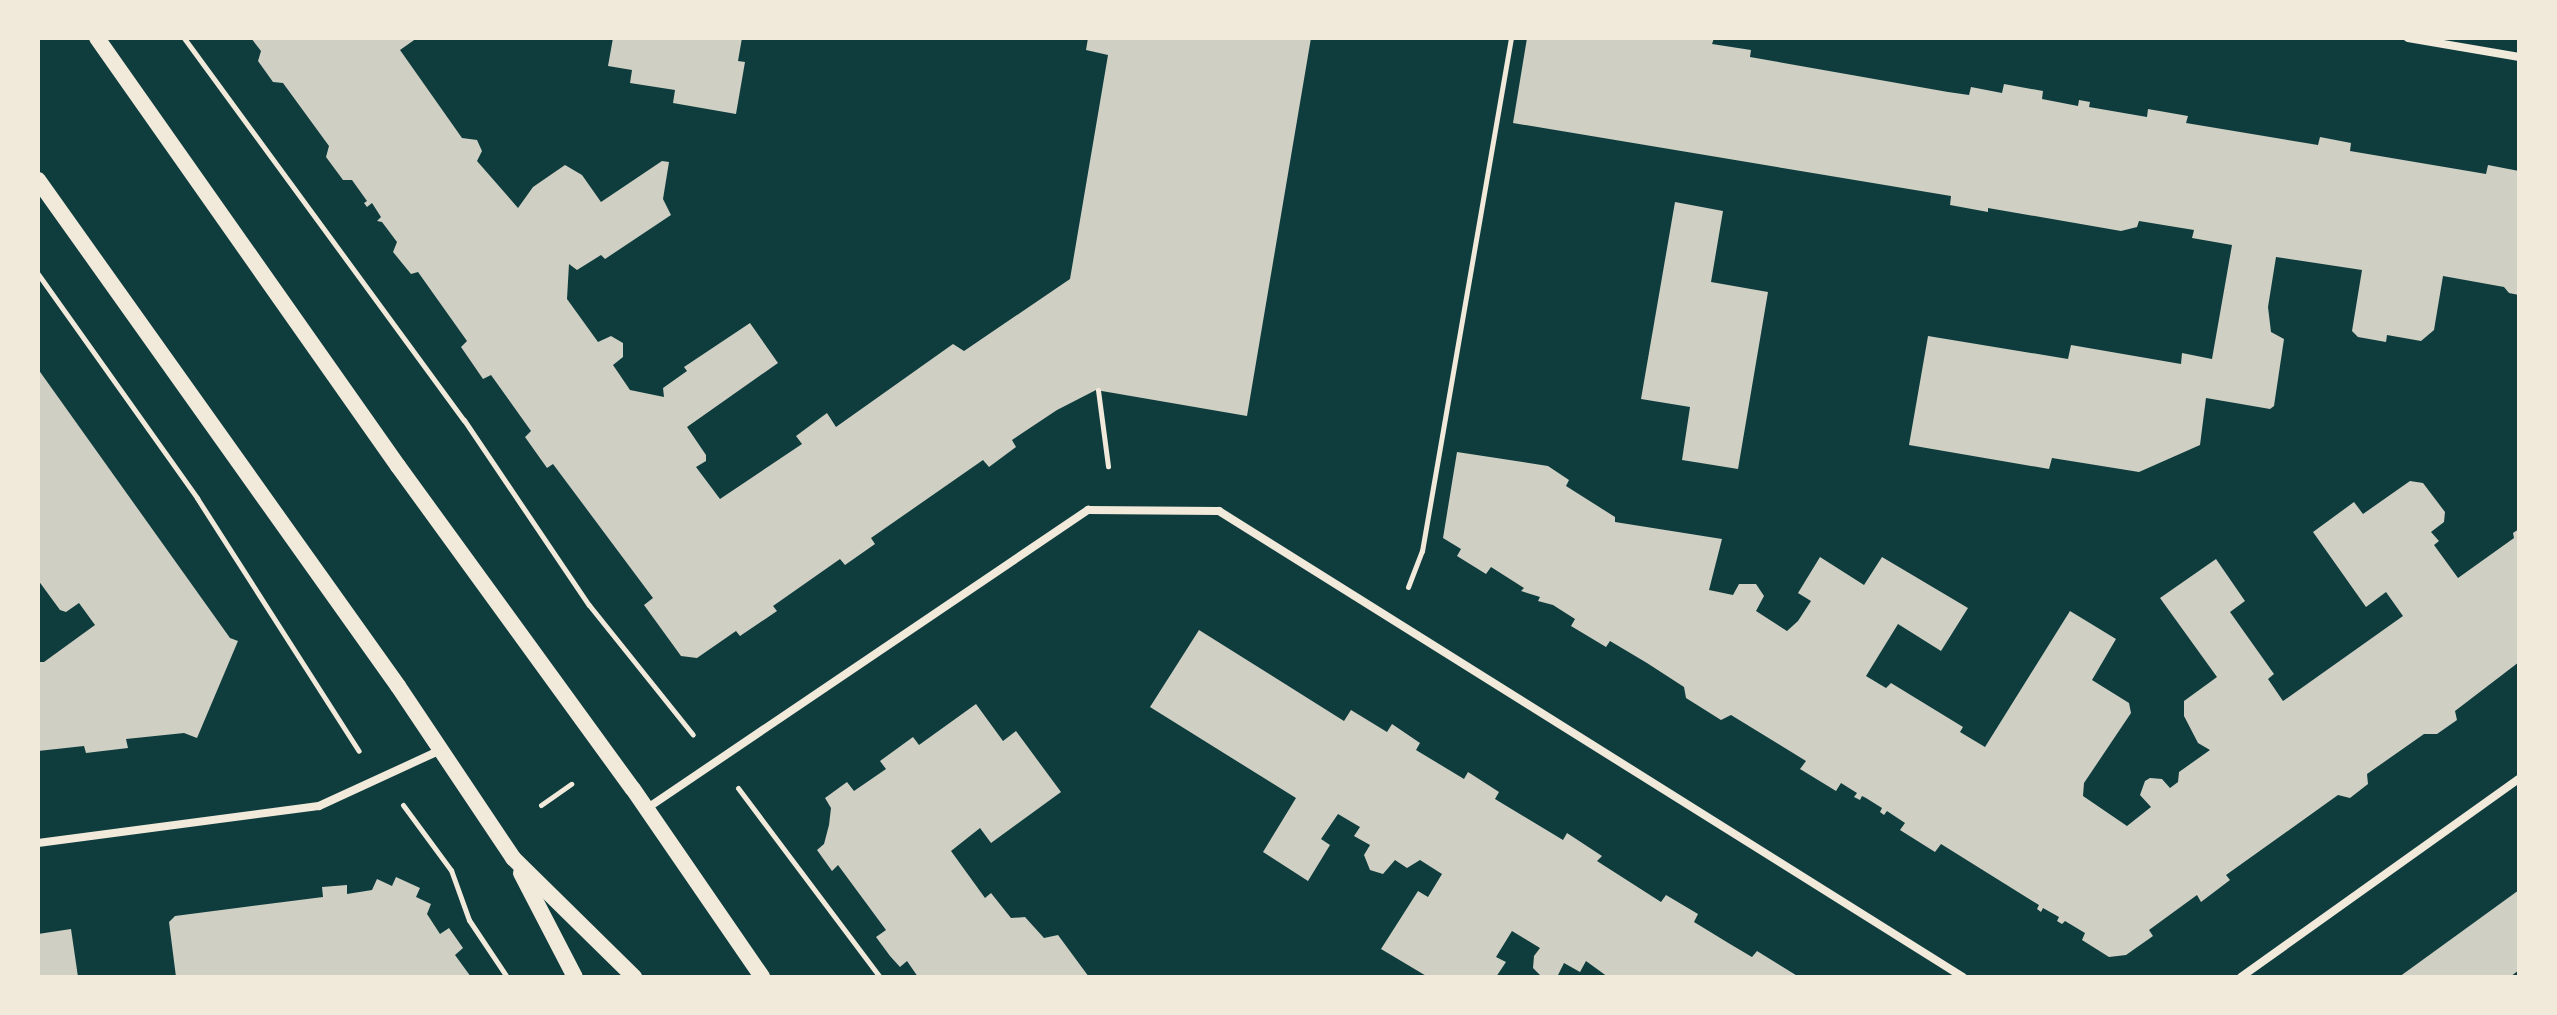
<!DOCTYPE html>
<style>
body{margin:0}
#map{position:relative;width:2557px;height:1015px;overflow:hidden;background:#0f3d3e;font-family:Raleway,sans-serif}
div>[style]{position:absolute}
.building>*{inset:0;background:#cfcfc3}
.path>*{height:5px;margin:-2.5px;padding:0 2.5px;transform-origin:2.5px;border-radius:2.5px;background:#f1e9da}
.minor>*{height:8px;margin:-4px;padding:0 4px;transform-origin:4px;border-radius:4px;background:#f1e9da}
.secondary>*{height:16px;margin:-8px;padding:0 8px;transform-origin:8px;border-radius:8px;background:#f1e9da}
span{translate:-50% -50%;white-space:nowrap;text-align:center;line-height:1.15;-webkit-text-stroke:6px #f1e9da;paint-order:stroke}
.frame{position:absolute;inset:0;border:40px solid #f1e9da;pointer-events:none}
</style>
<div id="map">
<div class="building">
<div style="clip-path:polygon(251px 38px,417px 38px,400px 50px,462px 138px,477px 140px,482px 151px,477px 161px,518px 208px,533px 187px,565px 165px,582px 175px,601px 202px,662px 161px,669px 162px,663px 199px,671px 215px,605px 259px,601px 255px,577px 270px,569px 264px,567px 299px,598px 342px,611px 336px,623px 343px,623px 357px,613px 365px,630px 390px,664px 397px,663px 388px,687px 371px,684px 367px,750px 323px,778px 363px,687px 427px,706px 455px,706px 461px,696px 467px,720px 499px,802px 444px,796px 436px,827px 413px,836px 427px,953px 344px,964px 351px,1070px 279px,1108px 55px,1086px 50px,1088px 38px,1311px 38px,1247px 416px,1096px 390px,1057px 410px,1012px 440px,1016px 447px,989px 467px,983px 460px,871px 538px,875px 544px,845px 565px,840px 559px,773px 606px,777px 611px,740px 636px,736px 631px,697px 658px,681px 656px,644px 605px,653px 598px,553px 464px,547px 468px,525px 437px,531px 431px,491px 375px,483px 379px,461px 347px,467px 341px,418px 272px,411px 274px,393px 252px,397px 242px,382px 222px,377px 221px,381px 217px,372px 203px,367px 207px,364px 203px,367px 201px,352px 180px,343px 180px,326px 157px,329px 146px,283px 83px,273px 82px,258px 61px,261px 51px)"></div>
<div style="clip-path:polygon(613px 38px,742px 38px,738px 61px,745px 62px,736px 114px,673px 103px,675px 90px,630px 83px,632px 70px,608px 66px)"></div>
<div style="clip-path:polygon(1527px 38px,1714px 38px,1712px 44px,1751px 50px,1750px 57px,1948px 92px,1969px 95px,1971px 87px,2002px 93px,2004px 84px,2043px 91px,2042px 99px,2078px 106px,2079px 100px,2090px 102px,2089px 107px,2147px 117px,2148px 109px,2188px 116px,2186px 123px,2318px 145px,2320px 137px,2351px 143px,2350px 151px,2486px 174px,2488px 165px,2519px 171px,2519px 295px,2509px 293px,2504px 287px,2443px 276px,2434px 330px,2421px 341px,2387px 335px,2386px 342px,2358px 337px,2352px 331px,2362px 270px,2276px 257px,2268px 307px,2271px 332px,2284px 339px,2274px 406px,2270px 409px,2206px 398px,2200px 445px,2139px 472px,2052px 458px,2049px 469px,1909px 445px,1928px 336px,2068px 359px,2071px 345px,2181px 364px,2182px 353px,2212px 359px,2232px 245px,2192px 238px,2194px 230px,2139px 221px,2137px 227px,2121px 231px,1988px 208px,1988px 212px,1950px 205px,1951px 196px,1513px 123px)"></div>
<div style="clip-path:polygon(1675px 202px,1723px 211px,1711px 282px,1768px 292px,1738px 469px,1682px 460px,1690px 407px,1641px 399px)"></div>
<div style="clip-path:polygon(38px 369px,230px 638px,238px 641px,197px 738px,184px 733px,126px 739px,128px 748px,86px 753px,84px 746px,38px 751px,38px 662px,44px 662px,95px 625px,79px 603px,66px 612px,60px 610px,38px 580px)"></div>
<div style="clip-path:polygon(1457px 452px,1548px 466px,1569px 480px,1566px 486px,1615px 517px,1615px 522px,1722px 539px,1709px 590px,1733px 595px,1739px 584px,1756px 584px,1764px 596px,1756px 611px,1787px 631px,1798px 621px,1811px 601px,1798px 593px,1820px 557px,1864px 585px,1882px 557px,1968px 608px,1941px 651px,1898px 624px,1866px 676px,1886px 688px,1891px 683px,1963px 727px,1960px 732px,1985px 747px,2070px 611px,2116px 639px,2092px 680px,2129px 703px,2131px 713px,2084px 783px,2083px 796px,2127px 826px,2151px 807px,2140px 795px,2145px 781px,2150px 778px,2162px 779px,2170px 788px,2178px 782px,2179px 772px,2210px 750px,2198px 743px,2184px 716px,2184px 701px,2217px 677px,2160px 598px,2216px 559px,2245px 601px,2230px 612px,2274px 674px,2268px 679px,2283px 701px,2403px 616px,2386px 592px,2366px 607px,2313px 532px,2354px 502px,2363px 514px,2410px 481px,2423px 483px,2445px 512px,2444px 522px,2431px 532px,2439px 541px,2434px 545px,2458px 578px,2514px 538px,2513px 533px,2519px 529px,2519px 662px,2455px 711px,2457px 720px,2437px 734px,2424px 734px,2367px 774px,2368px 784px,2350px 798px,2338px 795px,2226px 875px,2230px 880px,2201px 902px,2197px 895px,2149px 930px,2153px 936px,2126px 955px,2109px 957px,2082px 940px,2085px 933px,2065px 921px,2062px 924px,2057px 921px,2059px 917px,2043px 908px,2041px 912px,2037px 909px,2039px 905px,1941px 844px,1935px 852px,1900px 830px,1905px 823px,1887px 811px,1884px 815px,1880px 812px,1882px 808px,1866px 798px,1862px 796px,1860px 800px,1854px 797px,1857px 793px,1841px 783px,1836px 791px,1800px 769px,1806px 761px,1731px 715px,1721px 720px,1686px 698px,1684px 687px,1647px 663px,1610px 641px,1606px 647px,1571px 626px,1575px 619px,1553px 605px,1538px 601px,1540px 597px,1521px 591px,1524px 588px,1491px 567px,1486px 574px,1457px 556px,1461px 549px,1443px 538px)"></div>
<div style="clip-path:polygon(1199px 630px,1344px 721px,1351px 710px,1387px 732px,1392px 724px,1420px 743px,1416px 750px,1464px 779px,1468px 772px,1499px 792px,1495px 799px,1563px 840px,1567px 833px,1602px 856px,1597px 861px,1661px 902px,1666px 895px,1698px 914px,1694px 922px,1730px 944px,1752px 957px,1757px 951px,1799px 977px,1608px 977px,1586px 961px,1580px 972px,1564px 963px,1558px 975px,1542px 977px,1533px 968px,1534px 956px,1540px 948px,1512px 931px,1496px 957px,1506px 962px,1496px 977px,1428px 977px,1381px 949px,1418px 891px,1428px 897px,1442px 874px,1420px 860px,1407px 868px,1395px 860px,1383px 874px,1370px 870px,1364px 855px,1370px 845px,1354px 836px,1360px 827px,1338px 814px,1321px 839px,1330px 845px,1308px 881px,1263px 852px,1296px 798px,1150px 707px)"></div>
<div style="clip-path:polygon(976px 704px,1003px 741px,1016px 731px,1061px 792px,991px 843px,980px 828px,951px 851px,985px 898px,991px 893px,1011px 918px,1025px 917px,1044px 938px,1058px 935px,1089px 977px,918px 977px,907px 961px,900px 967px,890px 956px,876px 937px,886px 930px,838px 865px,832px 871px,817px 850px,824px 844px,829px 825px,831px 808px,825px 798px,847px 782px,854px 791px,886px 769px,880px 761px,913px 737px,919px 745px)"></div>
<div style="clip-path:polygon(396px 877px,420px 888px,416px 897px,431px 904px,427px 914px,440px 934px,449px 928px,463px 948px,455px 955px,471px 977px,176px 977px,169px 922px,175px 916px,323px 897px,322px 887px,347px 885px,347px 894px,372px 890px,377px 879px,392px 886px)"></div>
<div style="clip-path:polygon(2519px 890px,2519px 970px,2510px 977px,2399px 977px)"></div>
<div style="clip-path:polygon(71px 929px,78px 977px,38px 977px,38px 934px)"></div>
</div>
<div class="path">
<div style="left:184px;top:38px;width:474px;rotate:53.8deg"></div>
<div style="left:464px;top:420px;width:223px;rotate:56deg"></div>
<div style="left:589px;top:605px;width:166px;rotate:51.3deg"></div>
<div style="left:38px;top:274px;width:275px;rotate:54.6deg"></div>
<div style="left:197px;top:498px;width:300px;rotate:57.4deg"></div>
<div style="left:1098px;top:390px;width:77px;rotate:82.5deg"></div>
<div style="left:1408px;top:587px;width:39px;rotate:-69deg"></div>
<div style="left:1422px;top:551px;width:521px;rotate:-80.16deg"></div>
<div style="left:738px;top:788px;width:236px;rotate:53.1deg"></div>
<div style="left:403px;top:805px;width:81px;rotate:53.6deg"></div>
<div style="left:451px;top:870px;width:53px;rotate:70.2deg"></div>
<div style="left:469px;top:920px;width:69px;rotate:56.3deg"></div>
<div style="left:541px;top:805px;width:37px;rotate:-35deg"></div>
</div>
<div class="minor">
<div style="left:2408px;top:38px;width:113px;rotate:9.7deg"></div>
<div style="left:646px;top:809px;width:534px;rotate:-34.08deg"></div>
<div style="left:1088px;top:510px;width:131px;rotate:0.4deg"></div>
<div style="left:1219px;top:511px;width:878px;rotate:32.06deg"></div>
<div style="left:38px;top:843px;width:283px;rotate:-7.5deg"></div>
<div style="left:319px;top:806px;width:134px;rotate:-24.7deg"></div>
<div style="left:2241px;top:977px;width:341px;rotate:-35.5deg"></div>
</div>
<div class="secondary">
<div style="left:97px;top:38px;width:523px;rotate:54.88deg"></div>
<div style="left:398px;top:466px;width:399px;rotate:54deg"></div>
<div style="left:633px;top:789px;width:228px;rotate:55.5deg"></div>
<div style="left:38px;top:180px;width:621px;rotate:54.57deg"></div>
<div style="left:398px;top:686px;width:207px;rotate:56.2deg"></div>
<div style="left:513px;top:858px;width:170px;rotate:44.5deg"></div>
<div style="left:521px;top:873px;width:117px;rotate:62.6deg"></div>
</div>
<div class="frame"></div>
</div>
